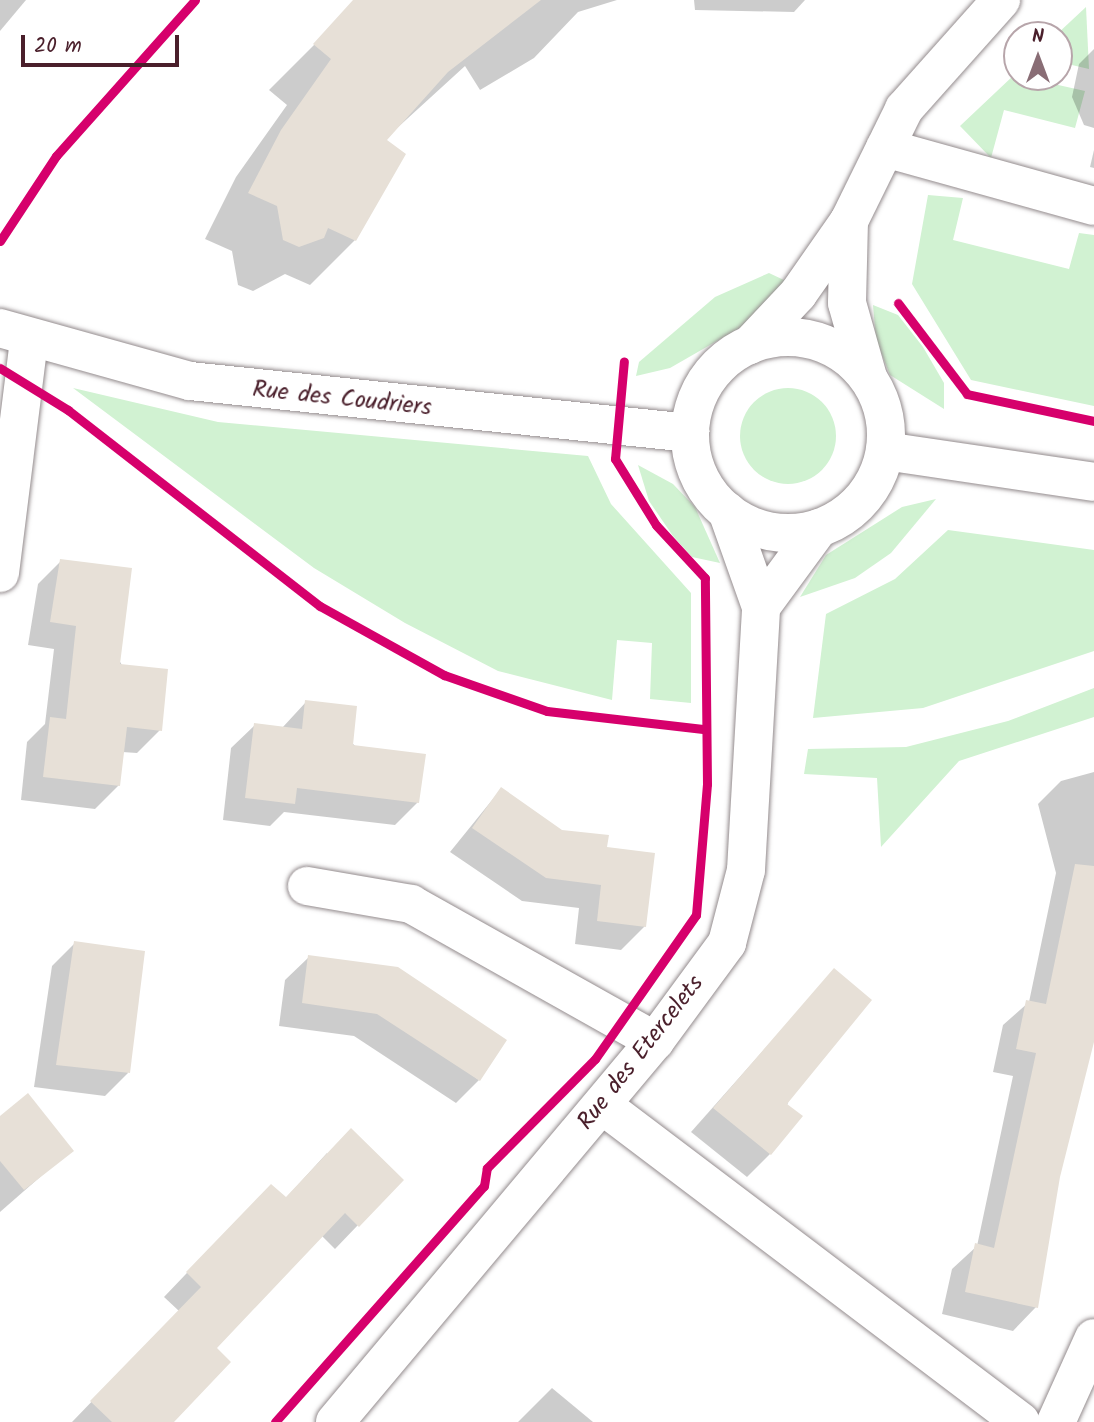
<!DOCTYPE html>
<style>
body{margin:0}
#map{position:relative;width:1094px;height:1422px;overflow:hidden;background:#fff;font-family:Kalam,sans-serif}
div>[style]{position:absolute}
.green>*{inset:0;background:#d1f2d2}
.round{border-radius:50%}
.shadow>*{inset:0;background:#0003}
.building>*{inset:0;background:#e7e0d7}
.roads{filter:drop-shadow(0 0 2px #948c8e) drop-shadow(0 0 2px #948c8e)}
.minor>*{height:38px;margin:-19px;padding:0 19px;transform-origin:19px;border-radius:19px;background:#fff}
.minor>.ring{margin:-19px;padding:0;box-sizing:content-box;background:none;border:38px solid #fff;border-radius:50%}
.cycleway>*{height:9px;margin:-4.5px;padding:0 4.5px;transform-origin:4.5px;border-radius:4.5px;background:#d6006c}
span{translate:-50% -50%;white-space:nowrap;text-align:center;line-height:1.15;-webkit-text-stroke:6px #fff;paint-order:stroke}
.street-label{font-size:24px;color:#4a1f2b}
.north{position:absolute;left:1003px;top:21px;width:70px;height:70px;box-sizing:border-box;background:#fff;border:2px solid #b7a5aa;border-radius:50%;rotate:0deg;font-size:19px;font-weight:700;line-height:28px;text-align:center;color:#4a1f2b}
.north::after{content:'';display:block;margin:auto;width:24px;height:32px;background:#896d75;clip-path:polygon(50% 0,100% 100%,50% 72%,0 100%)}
.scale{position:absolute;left:21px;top:35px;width:158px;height:32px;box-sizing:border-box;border:4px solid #4a1f2b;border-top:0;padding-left:9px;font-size:21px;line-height:24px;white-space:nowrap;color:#4a1f2b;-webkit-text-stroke:5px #fff;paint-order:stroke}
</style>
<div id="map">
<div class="green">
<div style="clip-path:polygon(1086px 7px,1089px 69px,1059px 62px,1056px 35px)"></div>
<div style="clip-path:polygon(1014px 75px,1085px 91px,1075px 128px,1004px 110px,991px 158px,960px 126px)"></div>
<div style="clip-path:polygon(928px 195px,963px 198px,953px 240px,1069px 269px,1079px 233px,1094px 235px,1094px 406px,971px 380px,912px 284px)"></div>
<div style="clip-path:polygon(769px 273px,786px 281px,757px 318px,670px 368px,636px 376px,639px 362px,715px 297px)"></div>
<div style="clip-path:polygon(873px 305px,898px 315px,923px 347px,944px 383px,944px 409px,890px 375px,876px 340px)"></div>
<div class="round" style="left:740px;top:388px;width:96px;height:96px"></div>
<div style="clip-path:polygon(73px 388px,218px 422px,588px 456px,611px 504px,691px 593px,691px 703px,650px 699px,652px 643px,617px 640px,612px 700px,498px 671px,405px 623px,314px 568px)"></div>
<div style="clip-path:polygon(638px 465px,673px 484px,695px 507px,720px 563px,692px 557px,673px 536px,649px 501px)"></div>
<div style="clip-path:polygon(936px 499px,891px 553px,855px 578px,800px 597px,826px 555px,902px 507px)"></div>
<div style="clip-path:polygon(948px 530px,1094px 550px,1094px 651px,923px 708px,813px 718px,826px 614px,895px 579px)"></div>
<div style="clip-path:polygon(1094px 688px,1094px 717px,959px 761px,881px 847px,877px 778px,804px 774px,808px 749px,906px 747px,1008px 721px)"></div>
</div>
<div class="shadow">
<div style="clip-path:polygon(0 0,26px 0,0 31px)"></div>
<div style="clip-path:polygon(359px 0,617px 0,578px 12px,534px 58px,480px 90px,465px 66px,384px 140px,355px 240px,310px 285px,285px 274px,253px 291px,238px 285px,232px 251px,205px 239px,236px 177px,287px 105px,269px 90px)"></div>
<div style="clip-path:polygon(694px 0,805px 0,794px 12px,695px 10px)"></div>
<div style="clip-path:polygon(1094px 49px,1094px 128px,1084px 125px,1072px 97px,1079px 64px)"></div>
<div style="clip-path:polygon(1094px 150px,1094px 168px,1090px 167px)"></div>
<div style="clip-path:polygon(61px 561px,160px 730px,137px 753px,122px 752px,119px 785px,95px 809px,21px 800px,27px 742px,45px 724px,54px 649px,28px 645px,38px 584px)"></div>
<div style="clip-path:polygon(306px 702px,418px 802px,395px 825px,284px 812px,270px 826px,223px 820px,231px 748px,255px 725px,282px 728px)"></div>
<div style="clip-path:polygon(1094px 772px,1094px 1031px,1058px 1176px,1036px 1307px,1013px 1331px,942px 1314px,952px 1269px,977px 1246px,1013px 1076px,993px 1072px,1003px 1025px,1029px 1002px,1056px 873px,1038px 804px,1061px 781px)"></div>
<div style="clip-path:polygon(501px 789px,561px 832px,605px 849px,645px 926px,621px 950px,575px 944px,579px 908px,522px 901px,450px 852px)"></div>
<div style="clip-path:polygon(75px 943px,128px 1073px,105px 1096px,34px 1087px,52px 966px)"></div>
<div style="clip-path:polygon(309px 957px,479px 1080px,456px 1103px,354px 1036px,279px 1026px,285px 980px)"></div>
<div style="clip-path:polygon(834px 971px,770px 1154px,747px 1177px,691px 1132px)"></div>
<div style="clip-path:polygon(0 1118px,71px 1150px,0 1212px)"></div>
<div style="clip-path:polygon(327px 1153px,358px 1225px,335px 1249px,322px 1236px,214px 1348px,172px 1422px,72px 1422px,179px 1311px,164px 1297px,248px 1209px,285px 1199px)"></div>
<div style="clip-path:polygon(552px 1388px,593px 1422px,518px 1422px)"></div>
</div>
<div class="building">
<div style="clip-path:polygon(353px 0,541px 0,448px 72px,387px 140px,406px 154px,356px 241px,328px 228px,324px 238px,299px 247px,283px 240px,277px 206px,248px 193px,281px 130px,331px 59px,313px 44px)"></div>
<div style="clip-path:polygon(60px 559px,132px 568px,120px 664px,168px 669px,162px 731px,127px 727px,120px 786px,43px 777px,50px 717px,66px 719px,76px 626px,50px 622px)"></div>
<div style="clip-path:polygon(305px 700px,357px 706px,353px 745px,426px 754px,419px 803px,297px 788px,295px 804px,245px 798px,254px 723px,302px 729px)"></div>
<div style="clip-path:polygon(501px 787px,562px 830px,609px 835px,607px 847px,655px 853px,646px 927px,597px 921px,601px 885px,546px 878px,472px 828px)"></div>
<div style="clip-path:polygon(1075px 864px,1094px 866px,1094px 1042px,1060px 1177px,1038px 1308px,965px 1292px,975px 1243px,994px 1248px,1036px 1053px,1016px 1049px,1026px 1000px,1046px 1004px)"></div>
<div style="clip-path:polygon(74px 941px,145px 951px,130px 1073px,56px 1065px)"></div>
<div style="clip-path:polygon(308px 955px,398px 967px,507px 1040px,480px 1081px,377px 1014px,302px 1003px)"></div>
<div style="clip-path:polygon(834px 968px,872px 1000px,787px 1104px,803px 1116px,771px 1155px,713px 1108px)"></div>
<div style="clip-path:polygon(28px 1093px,74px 1151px,24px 1190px,0 1161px,0 1116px)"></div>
<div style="clip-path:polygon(351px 1128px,404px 1180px,359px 1227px,345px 1213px,217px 1348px,231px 1362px,174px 1422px,112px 1422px,90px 1401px,201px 1287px,186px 1272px,271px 1184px,286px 1197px)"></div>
</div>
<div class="roads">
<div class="minor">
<div style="left:885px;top:148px;width:217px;rotate:15.5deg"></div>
<div style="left:849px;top:221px;width:82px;rotate:91.4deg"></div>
<div style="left:847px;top:303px;width:77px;rotate:74.2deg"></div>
<div style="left:0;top:328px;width:197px;rotate:15.6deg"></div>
<div style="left:190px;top:381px;width:503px;rotate:5.94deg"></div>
<div class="ring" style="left:690px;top:337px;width:158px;height:158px"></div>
<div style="left:750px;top:345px;width:70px;rotate:-46.7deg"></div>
<div style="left:798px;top:294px;width:89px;rotate:-55.1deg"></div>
<div style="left:849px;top:221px;width:125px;rotate:-63.8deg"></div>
<div style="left:904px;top:109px;width:146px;rotate:-48.3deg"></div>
<div style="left:885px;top:451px;width:211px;rotate:8.4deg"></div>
<div style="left:0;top:573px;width:234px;rotate:-82.9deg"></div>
<div style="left:761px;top:607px;width:98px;rotate:-53.7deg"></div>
<div style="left:307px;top:886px;width:106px;rotate:9.8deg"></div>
<div style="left:411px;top:904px;width:280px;rotate:29.3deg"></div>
<div style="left:602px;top:1105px;width:525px;rotate:37.11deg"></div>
<div style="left:335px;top:1422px;width:498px;rotate:-50deg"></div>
<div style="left:655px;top:1041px;width:122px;rotate:-53.7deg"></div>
<div style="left:727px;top:943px;width:75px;rotate:-75.4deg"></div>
<div style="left:746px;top:870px;width:263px;rotate:-86.7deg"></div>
<div style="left:761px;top:607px;width:102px;rotate:-109.5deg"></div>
<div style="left:1056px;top:1422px;width:92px;rotate:-65.7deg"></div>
</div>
</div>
<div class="cycleway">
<div style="left:0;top:241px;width:102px;rotate:-56.6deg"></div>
<div style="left:56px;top:156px;width:209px;rotate:-48.3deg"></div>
<div style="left:898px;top:303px;width:114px;rotate:52.8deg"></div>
<div style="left:967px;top:394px;width:130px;rotate:12deg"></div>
<div style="left:0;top:368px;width:80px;rotate:31.7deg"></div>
<div style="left:68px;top:410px;width:319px;rotate:37.9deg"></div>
<div style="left:320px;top:606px;width:142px;rotate:29.1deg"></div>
<div style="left:444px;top:675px;width:109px;rotate:19.3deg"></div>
<div style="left:547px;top:711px;width:157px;rotate:6.6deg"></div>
<div style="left:275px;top:1422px;width:315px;rotate:-48.5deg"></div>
<div style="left:484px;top:1186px;width:18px;rotate:-81deg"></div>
<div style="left:487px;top:1168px;width:153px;rotate:-45.3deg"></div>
<div style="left:595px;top:1059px;width:176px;rotate:-55deg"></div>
<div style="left:696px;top:915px;width:131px;rotate:-85.2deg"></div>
<div style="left:707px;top:784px;width:206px;rotate:-90.6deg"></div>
<div style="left:705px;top:578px;width:72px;rotate:-132.8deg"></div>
<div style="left:656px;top:525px;width:78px;rotate:-121.8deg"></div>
<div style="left:615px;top:459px;width:98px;rotate:-84.8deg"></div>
</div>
<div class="street-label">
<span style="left:342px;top:399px;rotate:6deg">Rue des Coudriers</span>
<span style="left:641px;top:1053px;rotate:-52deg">Rue des Etercelets</span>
</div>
<div class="north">N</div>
<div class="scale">20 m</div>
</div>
